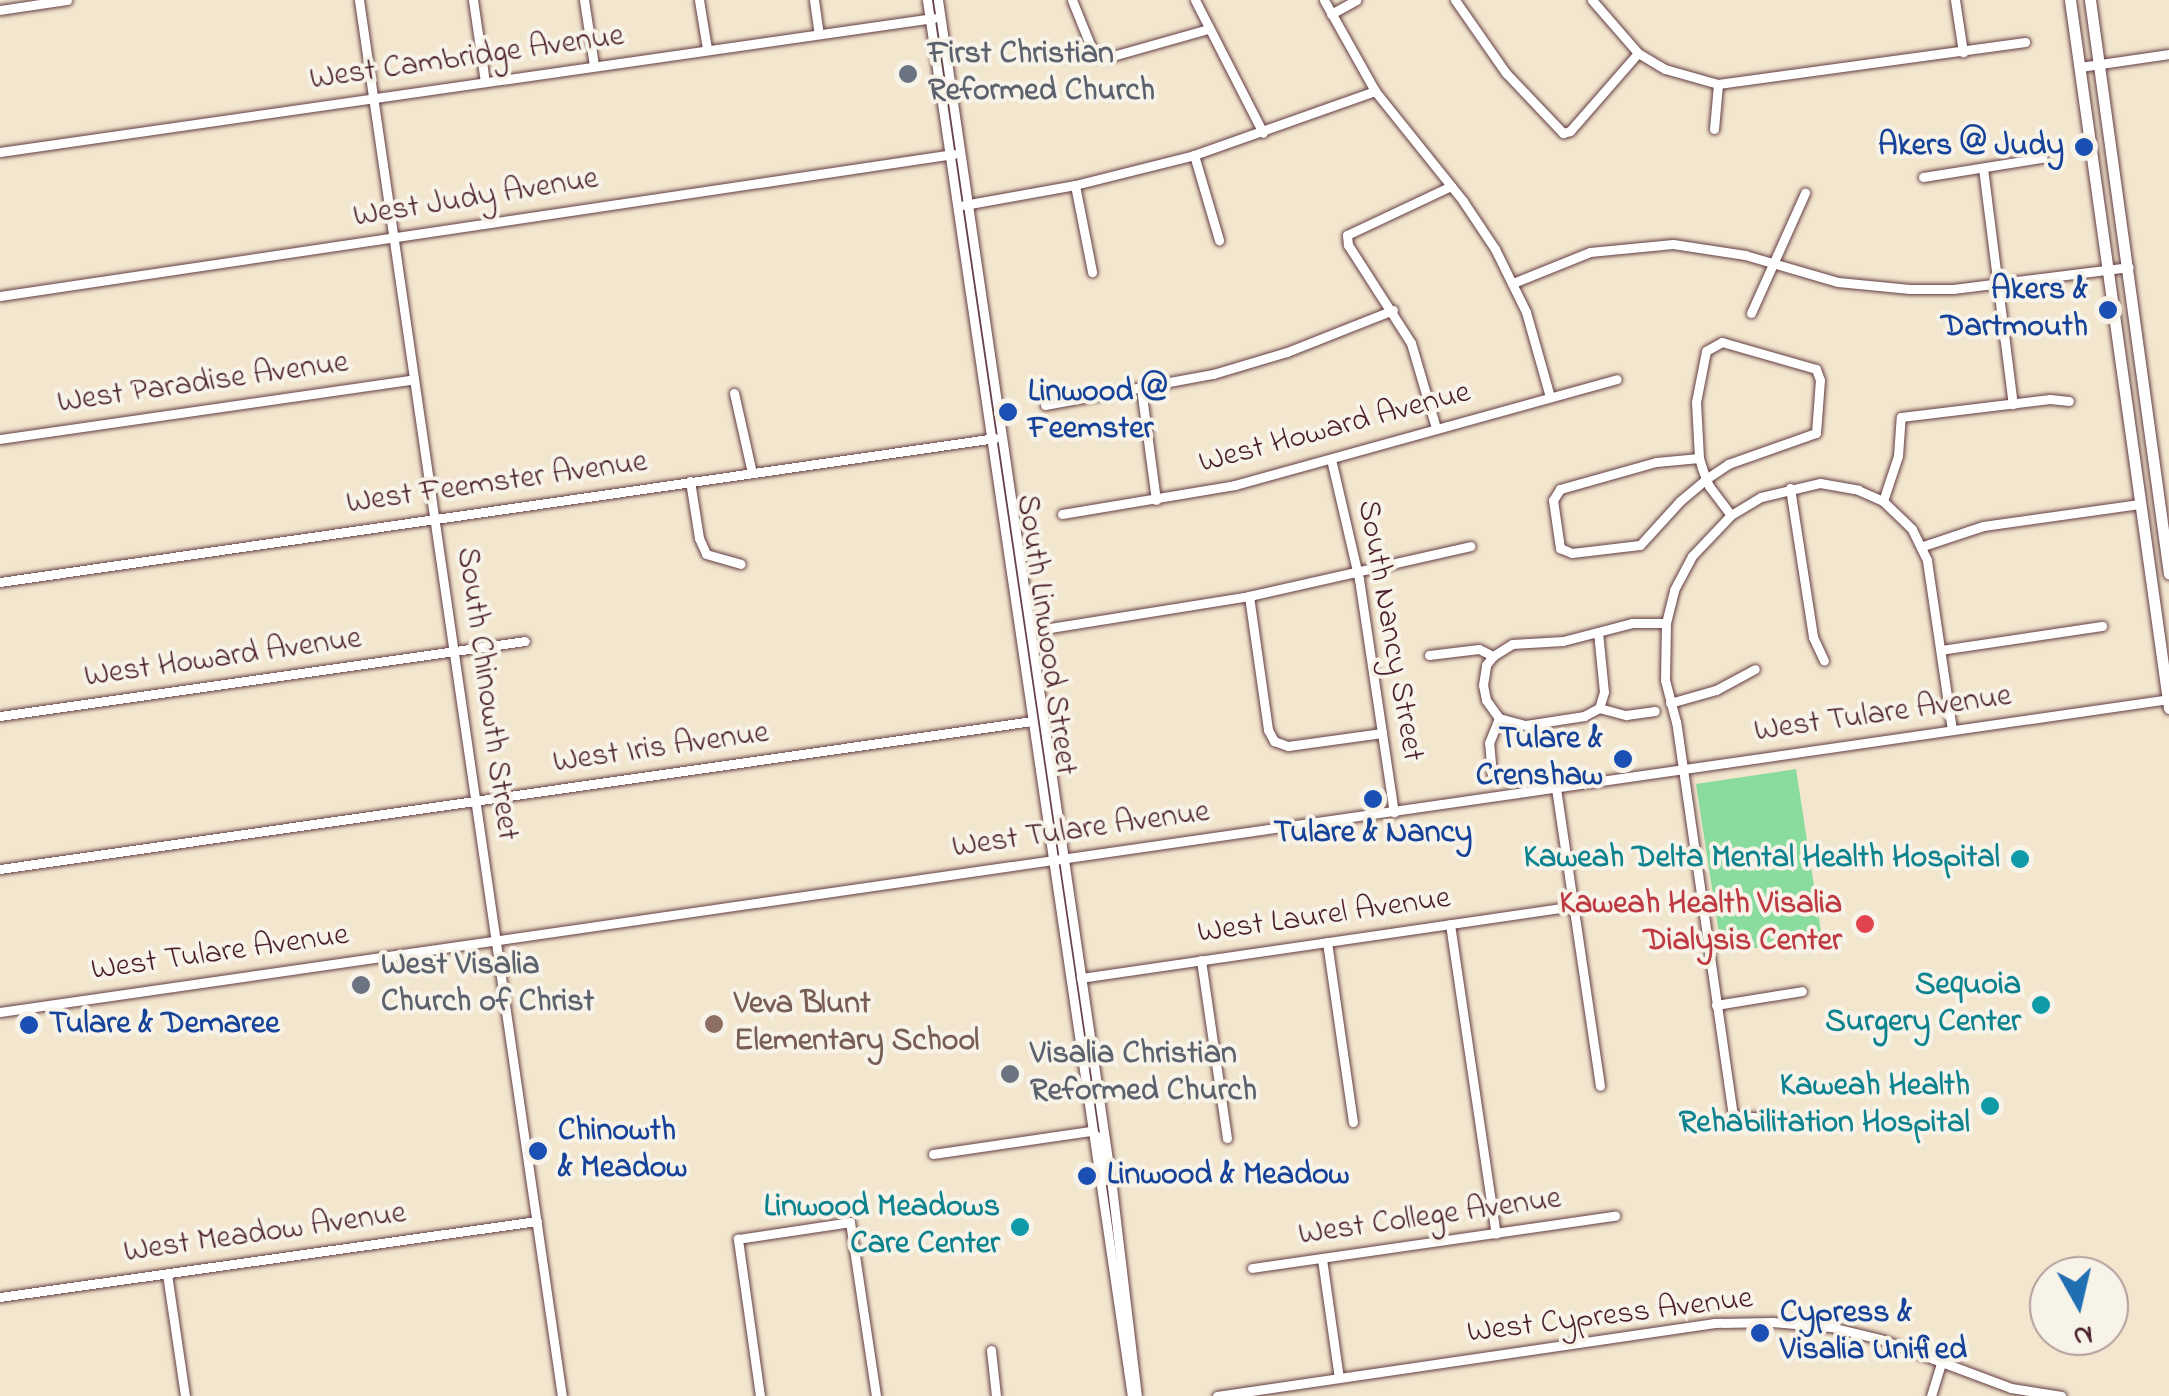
<!DOCTYPE html>
<style>
body{margin:0}
#map{position:relative;width:2169px;height:1396px;overflow:hidden;background:#f3e6ce;font-family:"Indie Flower",sans-serif}
div>[style]{position:absolute}
.green>*{inset:0;background:#89dc9d}
.roads{filter:drop-shadow(0 0 2px #633d43) drop-shadow(0 0 2px #633d43)}
.minor>*{height:9px;margin:-4.5px;padding:0 4.5px;transform-origin:4.5px;border-radius:4.5px;background:#fff}
.major>*{height:11px;margin:-5.5px;padding:0 5.5px;transform-origin:5.5px;border-radius:5.5px;background:#fff}
.dots>*{width:28px;height:28px;translate:-50% -50%;box-sizing:border-box;border:5px solid #f7f3e8;border-radius:50%}
span{translate:-50% -50%;white-space:nowrap;text-align:center;line-height:1.15;-webkit-text-stroke:8px #f7f3e8;paint-order:stroke}
.worship-label{font-size:32px;color:#5b616d;font-weight:700}
.left{translate:0 -50%;text-align:left}
.street-label{font-size:32px;color:#4a1f2b}
.transit-label{font-size:32px;color:#164399;font-weight:700}
.right{translate:-100% -50%;text-align:right}
.culture-label{font-size:32px;color:#0d838f;font-weight:700}
.health-label{font-size:32px;color:#be3a42;font-weight:700}
.education-label{font-size:32px;color:#785e54;font-weight:700}
.north{position:absolute;left:2029px;top:1256px;width:100px;height:100px;box-sizing:border-box;background:#f7f3e8;border:2px solid #b29e9c;border-radius:50%;rotate:172deg;font-size:28px;font-weight:700;line-height:40px;text-align:center;color:#4a1f2b}
.north::after{content:'';display:block;margin:auto;width:35px;height:45px;background:#1f6fb2;clip-path:polygon(50% 0,100% 100%,50% 72%,0 100%)}
</style>
<div id="map">
<div class="green">
<div style="clip-path:polygon(1796px 769px,1822px 938px,1722px 953px,1696px 784px)"></div>
</div>
<div class="roads">
<div class="minor">
<div style="left:359px;top:0;width:1411px;rotate:81.73deg"></div>
<div style="left:473px;top:0;width:83px;rotate:81.7deg"></div>
<div style="left:584px;top:0;width:66px;rotate:81.3deg"></div>
<div style="left:699px;top:0;width:50px;rotate:80.7deg"></div>
<div style="left:814px;top:0;width:34px;rotate:82deg"></div>
<div style="left:927px;top:0;width:1411px;rotate:81.65deg"></div>
<div style="left:938px;top:0;width:1200px;rotate:81.66deg"></div>
<div style="left:1112px;top:1187px;width:210px;rotate:83.2deg"></div>
<div style="left:1072px;top:0;width:51px;rotate:68deg"></div>
<div style="left:1195px;top:0;width:149px;rotate:62.9deg"></div>
<div style="left:1324px;top:0;width:104px;rotate:60.7deg"></div>
<div style="left:1375px;top:91px;width:141px;rotate:51.3deg"></div>
<div style="left:1463px;top:201px;width:58px;rotate:56.3deg"></div>
<div style="left:1495px;top:249px;width:70px;rotate:63.8deg"></div>
<div style="left:1526px;top:312px;width:88px;rotate:74.2deg"></div>
<div style="left:1455px;top:0;width:89px;rotate:55.1deg"></div>
<div style="left:1506px;top:73px;width:83px;rotate:46.5deg"></div>
<div style="left:1563px;top:133px;width:7px;rotate:-16deg"></div>
<div style="left:1570px;top:131px;width:103px;rotate:-48.9deg"></div>
<div style="left:1592px;top:0;width:70px;rotate:49deg"></div>
<div style="left:1638px;top:53px;width:31px;rotate:31deg"></div>
<div style="left:1665px;top:69px;width:55px;rotate:15.8deg"></div>
<div style="left:1718px;top:84px;width:310px;rotate:-7.8deg"></div>
<div style="left:1955px;top:0;width:53px;rotate:81.3deg"></div>
<div style="left:0;top:10px;width:68px;rotate:-8.5deg"></div>
<div style="left:1331px;top:14px;width:29px;rotate:-29deg"></div>
<div style="left:1068px;top:56px;width:25px;rotate:-21deg"></div>
<div style="left:1091px;top:47px;width:11px;rotate:56deg"></div>
<div style="left:1097px;top:56px;width:12px;rotate:5deg"></div>
<div style="left:1109px;top:57px;width:103px;rotate:-15.8deg"></div>
<div style="left:2080px;top:67px;width:90px;rotate:-8.3deg"></div>
<div style="left:1714px;top:129px;width:45px;rotate:-84.9deg"></div>
<div style="left:0;top:152px;width:943px;rotate:-8.17deg"></div>
<div style="left:1194px;top:155px;width:89px;rotate:73.6deg"></div>
<div style="left:1983px;top:168px;width:238px;rotate:82.8deg"></div>
<div style="left:1923px;top:177px;width:121px;rotate:-9.1deg"></div>
<div style="left:1075px;top:185px;width:89px;rotate:78.9deg"></div>
<div style="left:964px;top:205px;width:113px;rotate:-10.2deg"></div>
<div style="left:1075px;top:185px;width:123px;rotate:-14.1deg"></div>
<div style="left:1194px;top:155px;width:192px;rotate:-19.5deg"></div>
<div style="left:1513px;top:283px;width:83px;rotate:-21.9deg"></div>
<div style="left:1590px;top:252px;width:83px;rotate:-5.5deg"></div>
<div style="left:1673px;top:244px;width:73px;rotate:8.7deg"></div>
<div style="left:1745px;top:255px;width:97px;rotate:16.2deg"></div>
<div style="left:1838px;top:282px;width:72px;rotate:5.6deg"></div>
<div style="left:1910px;top:289px;width:43px"></div>
<div style="left:1953px;top:289px;width:177px;rotate:-7.1deg"></div>
<div style="left:0;top:296px;width:964px;rotate:-8.47deg"></div>
<div style="left:1751px;top:313px;width:132px;rotate:-65.8deg"></div>
<div style="left:1141px;top:388px;width:113px;rotate:82.4deg"></div>
<div style="left:734px;top:393px;width:82px;rotate:77.3deg"></div>
<div style="left:1045px;top:405px;width:171px;rotate:-10.5deg"></div>
<div style="left:1213px;top:374px;width:77px;rotate:-16.6deg"></div>
<div style="left:1287px;top:352px;width:114px;rotate:-21.6deg"></div>
<div style="left:1436px;top:428px;width:89px;rotate:-106.4deg"></div>
<div style="left:1411px;top:343px;width:117px;rotate:-122.7deg"></div>
<div style="left:1348px;top:245px;width:10px;rotate:-96deg"></div>
<div style="left:1347px;top:235px;width:115px;rotate:-25.2deg"></div>
<div style="left:0;top:439px;width:418px;rotate:-8.2deg"></div>
<div style="left:1699px;top:458px;width:43px;rotate:174.7deg"></div>
<div style="left:1656px;top:462px;width:100px;rotate:164.3deg"></div>
<div style="left:1560px;top:489px;width:13px;rotate:122deg"></div>
<div style="left:1553px;top:500px;width:49px;rotate:81.7deg"></div>
<div style="left:1560px;top:548px;width:13px;rotate:23deg"></div>
<div style="left:1572px;top:553px;width:68px;rotate:-6.7deg"></div>
<div style="left:1640px;top:545px;width:59px;rotate:-47.7deg"></div>
<div style="left:1680px;top:501px;width:34px;rotate:-40deg"></div>
<div style="left:1706px;top:479px;width:27px;rotate:-34deg"></div>
<div style="left:1728px;top:464px;width:93px;rotate:-19.4deg"></div>
<div style="left:1816px;top:433px;width:53px;rotate:-85.7deg"></div>
<div style="left:1820px;top:380px;width:12px;rotate:-110deg"></div>
<div style="left:1816px;top:369px;width:98px;rotate:-164deg"></div>
<div style="left:1722px;top:342px;width:18px;rotate:151deg"></div>
<div style="left:1706px;top:351px;width:52px;rotate:101.1deg"></div>
<div style="left:1696px;top:402px;width:56px;rotate:86.9deg"></div>
<div style="left:1699px;top:458px;width:10px;rotate:73deg"></div>
<div style="left:1702px;top:468px;width:12px;rotate:70deg"></div>
<div style="left:1706px;top:479px;width:8px;rotate:67deg"></div>
<div style="left:1709px;top:486px;width:36px;rotate:53deg"></div>
<div style="left:1331px;top:459px;width:123px;rotate:76.9deg"></div>
<div style="left:1359px;top:579px;width:236px;rotate:81.5deg"></div>
<div style="left:690px;top:481px;width:58px;rotate:81deg"></div>
<div style="left:699px;top:538px;width:17px;rotate:66deg"></div>
<div style="left:706px;top:554px;width:36px;rotate:16deg"></div>
<div style="left:1790px;top:488px;width:151px;rotate:81.2deg"></div>
<div style="left:1813px;top:637px;width:26px;rotate:65deg"></div>
<div style="left:1062px;top:514px;width:175px;rotate:-9.5deg"></div>
<div style="left:1235px;top:485px;width:396px;rotate:-15.5deg"></div>
<div style="left:1923px;top:546px;width:63px;rotate:-18.4deg"></div>
<div style="left:1983px;top:526px;width:158px;rotate:-8deg"></div>
<div style="left:0;top:582px;width:1005px;rotate:-8.23deg"></div>
<div style="left:1249px;top:596px;width:135px;rotate:81.9deg"></div>
<div style="left:1268px;top:730px;width:13px;rotate:61deg"></div>
<div style="left:1274px;top:741px;width:15px;rotate:20deg"></div>
<div style="left:1288px;top:746px;width:95px;rotate:-7.9deg"></div>
<div style="left:1031px;top:631px;width:221px;rotate:-9.1deg"></div>
<div style="left:1249px;top:596px;width:227px;rotate:-12.7deg"></div>
<div style="left:1598px;top:632px;width:60px;rotate:84.3deg"></div>
<div style="left:1604px;top:692px;width:17px;rotate:107deg"></div>
<div style="left:1941px;top:650px;width:163px;rotate:-8.5deg"></div>
<div style="left:1429px;top:655px;width:50px;rotate:-6.8deg"></div>
<div style="left:1479px;top:649px;width:16px;rotate:27deg"></div>
<div style="left:1493px;top:656px;width:22px;rotate:-32deg"></div>
<div style="left:1512px;top:644px;width:51px;rotate:-3.4deg"></div>
<div style="left:1563px;top:641px;width:71px;rotate:-14.6deg"></div>
<div style="left:1632px;top:623px;width:34px"></div>
<div style="left:1670px;top:703px;width:48px;rotate:-15.8deg"></div>
<div style="left:1716px;top:690px;width:44px;rotate:-28.3deg"></div>
<div style="left:0;top:716px;width:530px;rotate:-8.13deg"></div>
<div style="left:1499px;top:718px;width:28px;rotate:15deg"></div>
<div style="left:1526px;top:725px;width:59px;rotate:-8.8deg"></div>
<div style="left:1584px;top:716px;width:17px;rotate:-28deg"></div>
<div style="left:1599px;top:708px;width:28px;rotate:15deg"></div>
<div style="left:1626px;top:715px;width:29px;rotate:-8deg"></div>
<div style="left:1952px;top:730px;width:172px;rotate:-98.4deg"></div>
<div style="left:1927px;top:560px;width:34px;rotate:-116deg"></div>
<div style="left:1912px;top:529px;width:40px;rotate:-136deg"></div>
<div style="left:1883px;top:501px;width:47px;rotate:-71.6deg"></div>
<div style="left:1898px;top:456px;width:39px;rotate:-86deg"></div>
<div style="left:1901px;top:417px;width:150px;rotate:-6.9deg"></div>
<div style="left:2050px;top:399px;width:19px;rotate:6deg"></div>
<div style="left:1492px;top:775px;width:32px;rotate:-95deg"></div>
<div style="left:1489px;top:743px;width:27px;rotate:-68deg"></div>
<div style="left:1499px;top:718px;width:22px;rotate:-126deg"></div>
<div style="left:1486px;top:700px;width:15px;rotate:-101deg"></div>
<div style="left:1483px;top:685px;width:20px;rotate:-81deg"></div>
<div style="left:1486px;top:665px;width:11px;rotate:-52deg"></div>
<div style="left:1556px;top:788px;width:301px;rotate:81.6deg"></div>
<div style="left:0;top:869px;width:1043px;rotate:-8.16deg"></div>
<div style="left:1450px;top:924px;width:313px;rotate:81.6deg"></div>
<div style="left:1327px;top:942px;width:182px;rotate:81.8deg"></div>
<div style="left:1201px;top:960px;width:180px;rotate:81.7deg"></div>
<div style="left:1081px;top:978px;width:497px;rotate:-8.3deg"></div>
<div style="left:1716px;top:1005px;width:87px;rotate:-9.2deg"></div>
<div style="left:0;top:1012px;width:2191px;rotate:-8.21deg"></div>
<div style="left:1788px;top:1119px;width:55px;rotate:-176.9deg"></div>
<div style="left:1733px;top:1116px;width:398px;rotate:-98.2deg"></div>
<div style="left:1676px;top:722px;width:43px;rotate:-104.7deg"></div>
<div style="left:1665px;top:680px;width:57px;rotate:-89deg"></div>
<div style="left:1666px;top:623px;width:34px;rotate:-76deg"></div>
<div style="left:1674px;top:590px;width:38px;rotate:-62deg"></div>
<div style="left:1692px;top:556px;width:57px;rotate:-46.4deg"></div>
<div style="left:1731px;top:515px;width:35px;rotate:-31deg"></div>
<div style="left:1761px;top:497px;width:61px;rotate:-13.3deg"></div>
<div style="left:1820px;top:483px;width:39px;rotate:10deg"></div>
<div style="left:1858px;top:490px;width:27px;rotate:24deg"></div>
<div style="left:933px;top:1154px;width:159px;rotate:-8.3deg"></div>
<div style="left:1090px;top:1131px;width:10px;rotate:37deg"></div>
<div style="left:1098px;top:1137px;width:44px;rotate:78.2deg"></div>
<div style="left:1322px;top:1259px;width:120px;rotate:81.9deg"></div>
<div style="left:1252px;top:1268px;width:367px;rotate:-8.2deg"></div>
<div style="left:167px;top:1274px;width:123px;rotate:81.6deg"></div>
<div style="left:0;top:1297px;width:542px;rotate:-8.06deg"></div>
<div style="left:991px;top:1350px;width:46px;rotate:83.8deg"></div>
<div style="left:760px;top:1396px;width:159px;rotate:-98deg"></div>
<div style="left:738px;top:1239px;width:113px;rotate:-8.6deg"></div>
<div style="left:850px;top:1222px;width:176px;rotate:81.5deg"></div>
<div style="left:1217px;top:1396px;width:503px;rotate:-8.34deg"></div>
<div style="left:1715px;top:1323px;width:57px;rotate:-1deg"></div>
<div style="left:1772px;top:1322px;width:59px;rotate:4.8deg"></div>
<div style="left:1831px;top:1327px;width:50px;rotate:13.8deg"></div>
<div style="left:1880px;top:1339px;width:140px;rotate:20.5deg"></div>
<div style="left:2011px;top:1388px;width:51px;rotate:9.1deg"></div>
<div style="left:1931px;top:1396px;width:34px;rotate:-73deg"></div>
</div>
<div class="major">
<div style="left:2070px;top:0;width:715px;rotate:82.04deg"></div>
<div style="left:2090px;top:0;width:579px;rotate:82.16deg"></div>
</div>
</div>
<div class="dots">
<div style="left:908px;top:74px;background:#6b7280"></div>
<div style="left:2084px;top:147px;background:#1a4fb4"></div>
<div style="left:2108px;top:310px;background:#1a4fb4"></div>
<div style="left:1008px;top:412px;background:#1a4fb4"></div>
<div style="left:1623px;top:759px;background:#1a4fb4"></div>
<div style="left:1373px;top:799px;background:#1a4fb4"></div>
<div style="left:2020px;top:859px;background:#0f9aa8"></div>
<div style="left:1865px;top:924px;background:#e0444e"></div>
<div style="left:361px;top:985px;background:#6b7280"></div>
<div style="left:2041px;top:1005px;background:#0f9aa8"></div>
<div style="left:714px;top:1024px;background:#8d6e63"></div>
<div style="left:29px;top:1025px;background:#1a4fb4"></div>
<div style="left:1010px;top:1074px;background:#6b7280"></div>
<div style="left:1990px;top:1106px;background:#0f9aa8"></div>
<div style="left:538px;top:1151px;background:#1a4fb4"></div>
<div style="left:1087px;top:1176px;background:#1a4fb4"></div>
<div style="left:1020px;top:1227px;background:#0f9aa8"></div>
<div style="left:1760px;top:1333px;background:#1a4fb4"></div>
</div>
<div class="worship-label">
<span class="left" style="left:928px;top:74px">First Christian<br>Reformed Church</span>
<span class="left" style="left:381px;top:985px">West Visalia<br>Church of Christ</span>
<span class="left" style="left:1030px;top:1074px">Visalia Christian<br>Reformed Church</span>
</div>
<div class="street-label">
<span style="left:467px;top:59px;rotate:-8deg">West Cambridge Avenue</span>
<span style="left:476px;top:199px;rotate:-9deg">West Judy Avenue</span>
<span style="left:203px;top:384px;rotate:-8deg">West Paradise Avenue</span>
<span style="left:1335px;top:429px;rotate:-15deg">West Howard Avenue</span>
<span style="left:497px;top:484px;rotate:-8deg">West Feemster Avenue</span>
<span style="left:1389px;top:631px;rotate:80deg">South Nancy Street</span>
<span style="left:1045px;top:635px;rotate:82deg">South Linwood Street</span>
<span style="left:223px;top:659px;rotate:-8deg">West Howard Avenue</span>
<span style="left:486px;top:694px;rotate:82deg">South Chinowth Street</span>
<span style="left:1883px;top:715px;rotate:-8deg">West Tulare Avenue</span>
<span style="left:661px;top:749px;rotate:-8deg">West Iris Avenue</span>
<span style="left:1081px;top:831px;rotate:-8deg">West Tulare Avenue</span>
<span style="left:1324px;top:917px;rotate:-8deg">West Laurel Avenue</span>
<span style="left:220px;top:954px;rotate:-8deg">West Tulare Avenue</span>
<span style="left:1430px;top:1218px;rotate:-8deg">West College Avenue</span>
<span style="left:265px;top:1234px;rotate:-8deg">West Meadow Avenue</span>
<span style="left:1610px;top:1317px;rotate:-7deg">West Cypress Avenue</span>
</div>
<div class="transit-label">
<span class="right" style="left:2064px;top:147px">Akers @ Judy</span>
<span class="right" style="left:2088px;top:310px">Akers &amp;<br>Dartmouth</span>
<span class="left" style="left:1028px;top:412px">Linwood @<br>Feemster</span>
<span class="right" style="left:1603px;top:759px">Tulare &amp;<br>Crenshaw</span>
<span style="left:1373px;top:834px">Tulare &amp; Nancy</span>
<span class="left" style="left:49px;top:1025px">Tulare &amp; Demaree</span>
<span class="left" style="left:558px;top:1151px">Chinowth<br>&amp; Meadow</span>
<span class="left" style="left:1107px;top:1176px">Linwood &amp; Meadow</span>
<span class="left" style="left:1780px;top:1333px">Cypress &amp;<br>Visalia Unified</span>
</div>
<div class="culture-label">
<span class="right" style="left:2000px;top:859px">Kaweah Delta Mental Health Hospital</span>
<span class="right" style="left:2021px;top:1005px">Sequoia<br>Surgery Center</span>
<span class="right" style="left:1970px;top:1106px">Kaweah Health<br>Rehabilitation Hospital</span>
<span class="right" style="left:1000px;top:1227px">Linwood Meadows<br>Care Center</span>
</div>
<div class="health-label">
<span class="right" style="left:1842px;top:924px">Kaweah Health Visalia<br>Dialysis Center</span>
</div>
<div class="education-label">
<span class="left" style="left:734px;top:1024px">Veva Blunt<br>Elementary School</span>
</div>
<div class="north">N</div>
</div>
